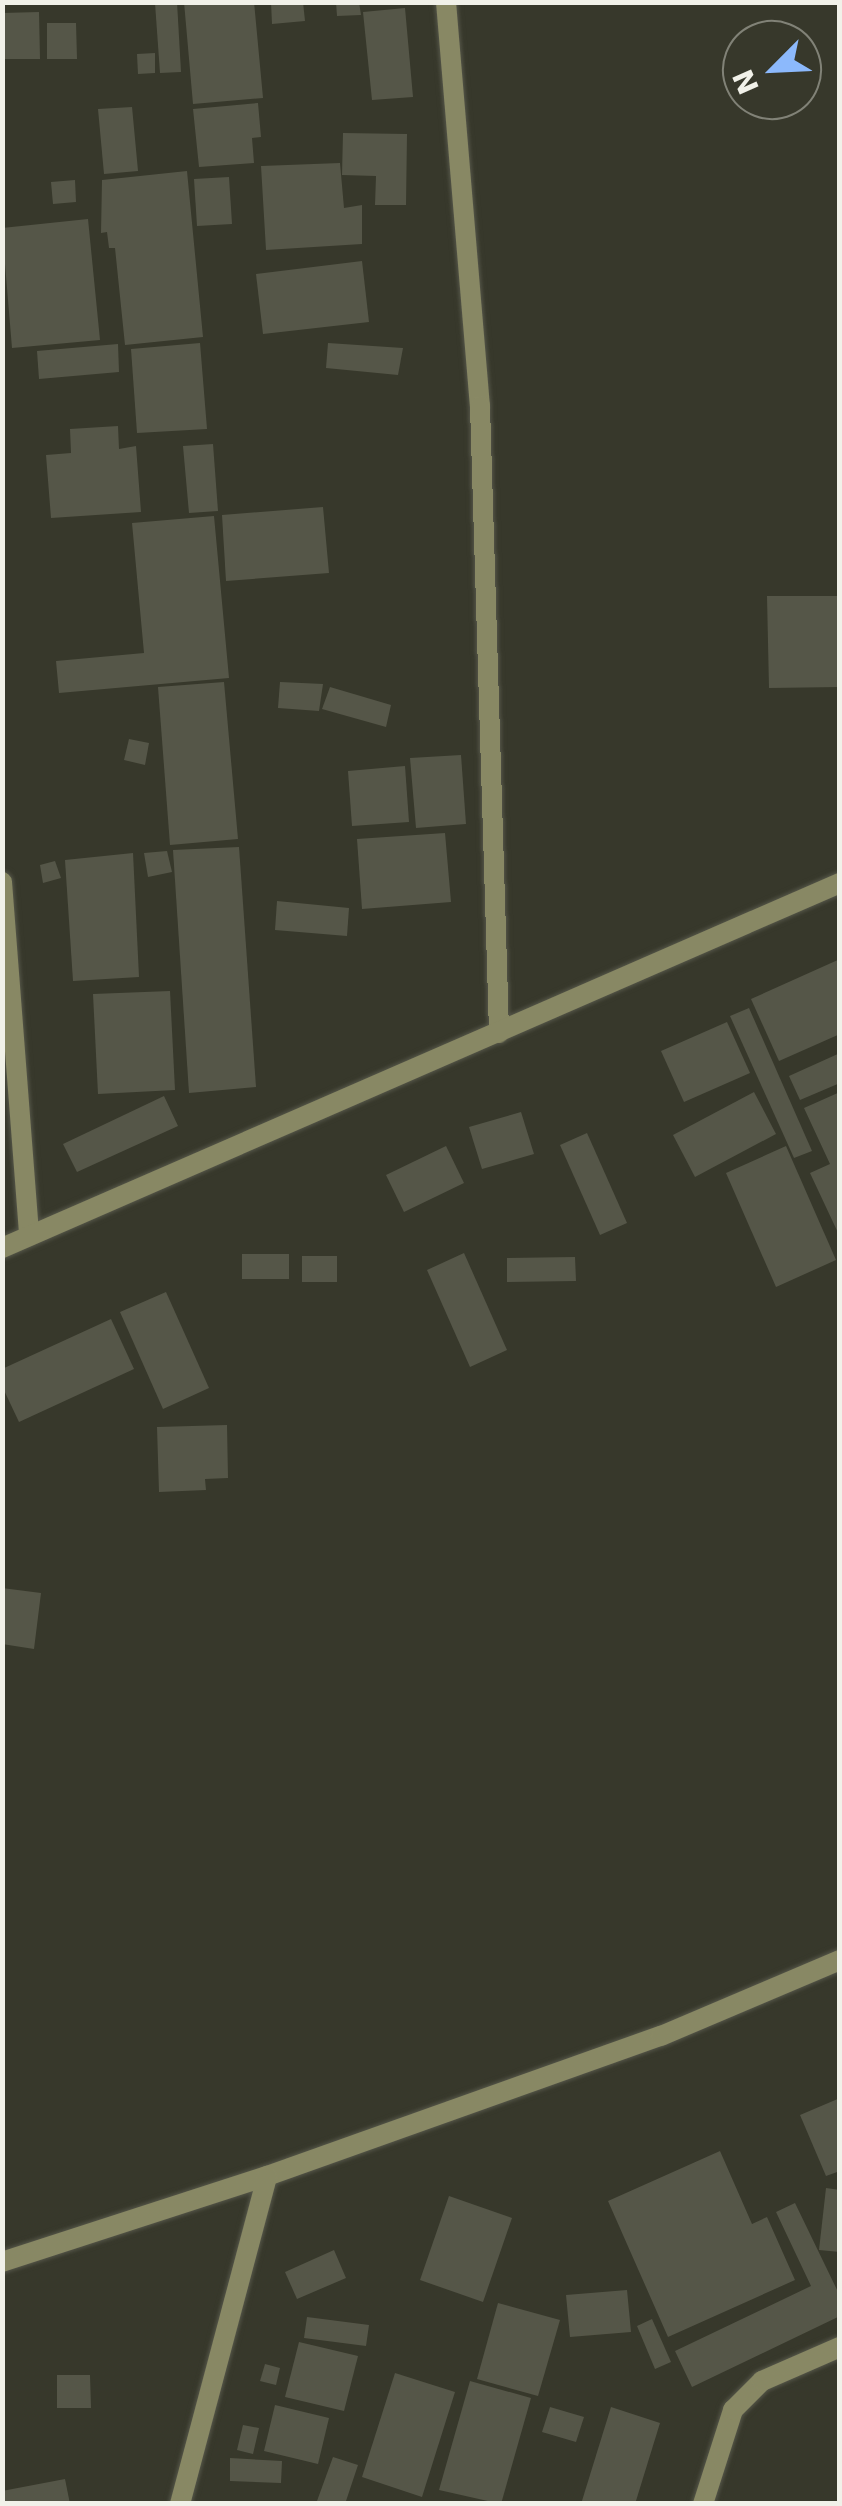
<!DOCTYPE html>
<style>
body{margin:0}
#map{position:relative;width:842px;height:2506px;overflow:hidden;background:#37382b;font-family:"DejaVu Sans",sans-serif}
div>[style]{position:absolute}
.building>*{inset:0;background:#555648}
.roads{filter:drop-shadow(0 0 2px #555649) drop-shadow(0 0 2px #555649)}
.street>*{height:20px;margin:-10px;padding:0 10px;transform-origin:10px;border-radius:10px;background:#888864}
span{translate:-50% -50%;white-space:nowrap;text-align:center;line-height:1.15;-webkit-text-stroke:8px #37382b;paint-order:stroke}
.frame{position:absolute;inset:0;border:5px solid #f1f1e9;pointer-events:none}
.north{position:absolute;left:722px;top:20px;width:100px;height:100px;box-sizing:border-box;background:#37382b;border:2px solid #818277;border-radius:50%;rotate:246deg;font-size:28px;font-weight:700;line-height:40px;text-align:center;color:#f1f1e9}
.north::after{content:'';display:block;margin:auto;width:35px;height:45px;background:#8cb9fc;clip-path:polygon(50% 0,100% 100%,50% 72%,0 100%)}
</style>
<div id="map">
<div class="building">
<div style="clip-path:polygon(177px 2px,181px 72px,160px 73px,155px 3px)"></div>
<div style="clip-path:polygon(184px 2px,254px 2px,263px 98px,193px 104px)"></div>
<div style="clip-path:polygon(271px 2px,303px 2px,305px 21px,272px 24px)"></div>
<div style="clip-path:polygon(336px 2px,359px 2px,361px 15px,337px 16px)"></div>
<div style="clip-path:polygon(405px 8px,413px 97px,372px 100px,363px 12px)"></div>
<div style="clip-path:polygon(39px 12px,40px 59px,2px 59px,2px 13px)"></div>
<div style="clip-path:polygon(47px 23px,76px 23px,77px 59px,47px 59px)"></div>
<div style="clip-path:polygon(155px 53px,155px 73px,138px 74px,137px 54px)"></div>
<div style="clip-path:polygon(258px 103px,261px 137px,252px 138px,254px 163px,199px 167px,193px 109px)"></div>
<div style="clip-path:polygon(132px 107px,138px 171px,104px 174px,98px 109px)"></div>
<div style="clip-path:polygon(343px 133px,407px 134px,406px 205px,375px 205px,376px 176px,342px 175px)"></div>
<div style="clip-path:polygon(340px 163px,344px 208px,362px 205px,362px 244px,266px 250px,261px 166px)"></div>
<div style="clip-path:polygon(187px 171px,203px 337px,125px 345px,115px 248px,109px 248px,107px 232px,101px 233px,102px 180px)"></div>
<div style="clip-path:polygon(229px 177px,232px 224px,197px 226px,194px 179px)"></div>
<div style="clip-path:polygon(75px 180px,76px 202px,53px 204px,51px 182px)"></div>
<div style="clip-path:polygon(88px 219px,100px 340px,12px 348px,2px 228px)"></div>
<div style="clip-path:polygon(362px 261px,369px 322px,263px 334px,256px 274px)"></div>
<div style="clip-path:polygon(200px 343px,207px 429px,137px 433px,131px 349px)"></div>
<div style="clip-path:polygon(328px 343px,403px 348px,398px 375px,326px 368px)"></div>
<div style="clip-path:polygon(118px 344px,119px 372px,39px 379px,37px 351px)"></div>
<div style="clip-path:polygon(118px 426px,119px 449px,136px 446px,141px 512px,51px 518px,46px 455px,71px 453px,70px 429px)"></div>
<div style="clip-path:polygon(213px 444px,218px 511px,189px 513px,183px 446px)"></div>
<div style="clip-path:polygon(323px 507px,329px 573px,226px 581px,222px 515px)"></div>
<div style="clip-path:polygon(214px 516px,229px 678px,59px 693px,56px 661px,144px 653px,132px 523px)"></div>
<div style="clip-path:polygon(767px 596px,840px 596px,840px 687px,769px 688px)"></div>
<div style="clip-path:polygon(224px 682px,238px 839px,170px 845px,158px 687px)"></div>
<div style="clip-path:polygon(280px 682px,323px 684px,319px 711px,278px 708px)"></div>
<div style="clip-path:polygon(330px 687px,391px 705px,386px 727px,322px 709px)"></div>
<div style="clip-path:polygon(129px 739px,149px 743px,145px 765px,124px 760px)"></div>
<div style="clip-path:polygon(461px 755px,466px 824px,416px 828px,410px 758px)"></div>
<div style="clip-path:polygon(405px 766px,409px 822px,352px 826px,348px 771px)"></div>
<div style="clip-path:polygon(445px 833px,451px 902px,362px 909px,357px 839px)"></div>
<div style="clip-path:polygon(239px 847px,256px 1087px,189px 1093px,173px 850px)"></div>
<div style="clip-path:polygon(167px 851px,172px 872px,148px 877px,144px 853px)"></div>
<div style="clip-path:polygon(133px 853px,139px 977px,73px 981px,65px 860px)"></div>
<div style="clip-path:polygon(55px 861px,61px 878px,43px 883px,40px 865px)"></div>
<div style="clip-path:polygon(277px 901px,349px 908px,347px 936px,275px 930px)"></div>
<div style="clip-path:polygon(840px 959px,840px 1034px,779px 1061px,751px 999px)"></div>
<div style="clip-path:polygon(170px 991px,175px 1090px,98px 1094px,93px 994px)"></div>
<div style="clip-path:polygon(749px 1008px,812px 1151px,794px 1158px,730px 1016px)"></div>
<div style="clip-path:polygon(727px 1022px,750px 1073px,684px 1102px,661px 1051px)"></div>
<div style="clip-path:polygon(840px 1053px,840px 1083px,800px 1100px,789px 1076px)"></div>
<div style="clip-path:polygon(754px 1092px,776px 1134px,695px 1177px,673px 1135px)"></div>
<div style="clip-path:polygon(840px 1092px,840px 1237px,810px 1173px,830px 1164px,804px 1108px)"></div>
<div style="clip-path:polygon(164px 1096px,178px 1126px,77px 1172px,63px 1144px)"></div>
<div style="clip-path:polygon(521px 1112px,534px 1154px,482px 1169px,469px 1127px)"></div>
<div style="clip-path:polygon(587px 1133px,627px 1223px,600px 1235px,560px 1145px)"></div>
<div style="clip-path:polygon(446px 1146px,464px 1183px,404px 1212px,386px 1175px)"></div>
<div style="clip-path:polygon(786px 1146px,836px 1260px,776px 1287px,726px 1173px)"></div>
<div style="clip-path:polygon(464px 1253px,507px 1350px,470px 1367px,427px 1270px)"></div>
<div style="clip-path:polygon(242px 1254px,289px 1254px,289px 1279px,242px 1279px)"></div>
<div style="clip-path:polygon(302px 1256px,337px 1256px,337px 1282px,302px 1282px)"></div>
<div style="clip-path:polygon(575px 1257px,576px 1281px,507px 1282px,507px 1258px)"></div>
<div style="clip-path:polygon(166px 1292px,209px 1388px,163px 1409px,120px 1312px)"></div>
<div style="clip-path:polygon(111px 1319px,134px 1369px,19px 1422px,2px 1386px,2px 1369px)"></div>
<div style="clip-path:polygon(227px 1425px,228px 1478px,205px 1479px,206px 1490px,159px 1492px,157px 1427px)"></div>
<div style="clip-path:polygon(2px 1588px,41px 1593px,34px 1649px,2px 1644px)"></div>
<div style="clip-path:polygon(840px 2098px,840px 2171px,826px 2176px,800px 2115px)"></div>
<div style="clip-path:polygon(720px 2151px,752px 2224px,767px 2217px,795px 2280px,668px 2337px,608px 2201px)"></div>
<div style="clip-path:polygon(826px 2188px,840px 2190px,840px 2252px,819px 2250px)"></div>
<div style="clip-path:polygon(449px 2196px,512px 2218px,483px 2302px,420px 2280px)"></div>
<div style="clip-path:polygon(795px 2203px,840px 2296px,840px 2316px,692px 2387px,675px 2351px,811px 2286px,776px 2212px)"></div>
<div style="clip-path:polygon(334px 2250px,346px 2278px,297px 2299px,285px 2272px)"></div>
<div style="clip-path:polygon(627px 2290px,631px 2332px,570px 2337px,566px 2295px)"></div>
<div style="clip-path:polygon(498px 2303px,560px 2320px,538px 2396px,477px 2379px)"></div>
<div style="clip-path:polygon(307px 2317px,369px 2325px,366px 2346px,304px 2338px)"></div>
<div style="clip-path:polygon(652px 2319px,671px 2362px,655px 2369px,637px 2326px)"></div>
<div style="clip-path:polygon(299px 2342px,358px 2356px,344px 2411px,285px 2397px)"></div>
<div style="clip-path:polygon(265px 2364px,280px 2368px,276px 2385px,260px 2381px)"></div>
<div style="clip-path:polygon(395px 2373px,455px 2392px,422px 2497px,362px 2477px)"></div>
<div style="clip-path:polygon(57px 2375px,90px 2375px,91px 2408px,57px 2408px)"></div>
<div style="clip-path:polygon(470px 2381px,531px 2398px,501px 2504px,439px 2490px)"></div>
<div style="clip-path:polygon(275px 2405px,329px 2418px,318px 2464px,264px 2451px)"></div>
<div style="clip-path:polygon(550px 2407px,584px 2417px,576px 2442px,542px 2432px)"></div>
<div style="clip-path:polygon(611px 2407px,660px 2423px,635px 2504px,581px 2504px)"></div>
<div style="clip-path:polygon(243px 2425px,259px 2428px,253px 2454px,237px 2450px)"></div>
<div style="clip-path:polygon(333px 2457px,358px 2465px,345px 2504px,317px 2501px)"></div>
<div style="clip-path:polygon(230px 2458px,282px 2461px,281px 2483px,230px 2481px)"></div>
<div style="clip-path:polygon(65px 2479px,70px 2504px,5px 2504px,2px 2491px)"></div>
</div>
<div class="roads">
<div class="street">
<div style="left:446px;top:2px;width:405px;rotate:85.2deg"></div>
<div style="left:480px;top:406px;width:627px;rotate:88.26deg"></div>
<div style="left:2px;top:882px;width:353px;rotate:85.6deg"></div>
<div style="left:2px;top:1248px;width:914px;rotate:-23.54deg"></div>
<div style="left:2px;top:2262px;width:279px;rotate:-18deg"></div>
<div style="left:267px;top:2176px;width:418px;rotate:-19.6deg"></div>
<div style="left:661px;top:2036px;width:194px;rotate:-23deg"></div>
<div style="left:180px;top:2504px;width:339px;rotate:-75.1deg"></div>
<div style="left:703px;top:2504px;width:99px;rotate:-72.3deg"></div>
<div style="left:733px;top:2410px;width:41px;rotate:-45deg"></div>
<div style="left:762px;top:2381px;width:85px;rotate:-23.6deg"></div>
</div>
</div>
<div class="frame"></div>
<div class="north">N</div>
</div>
